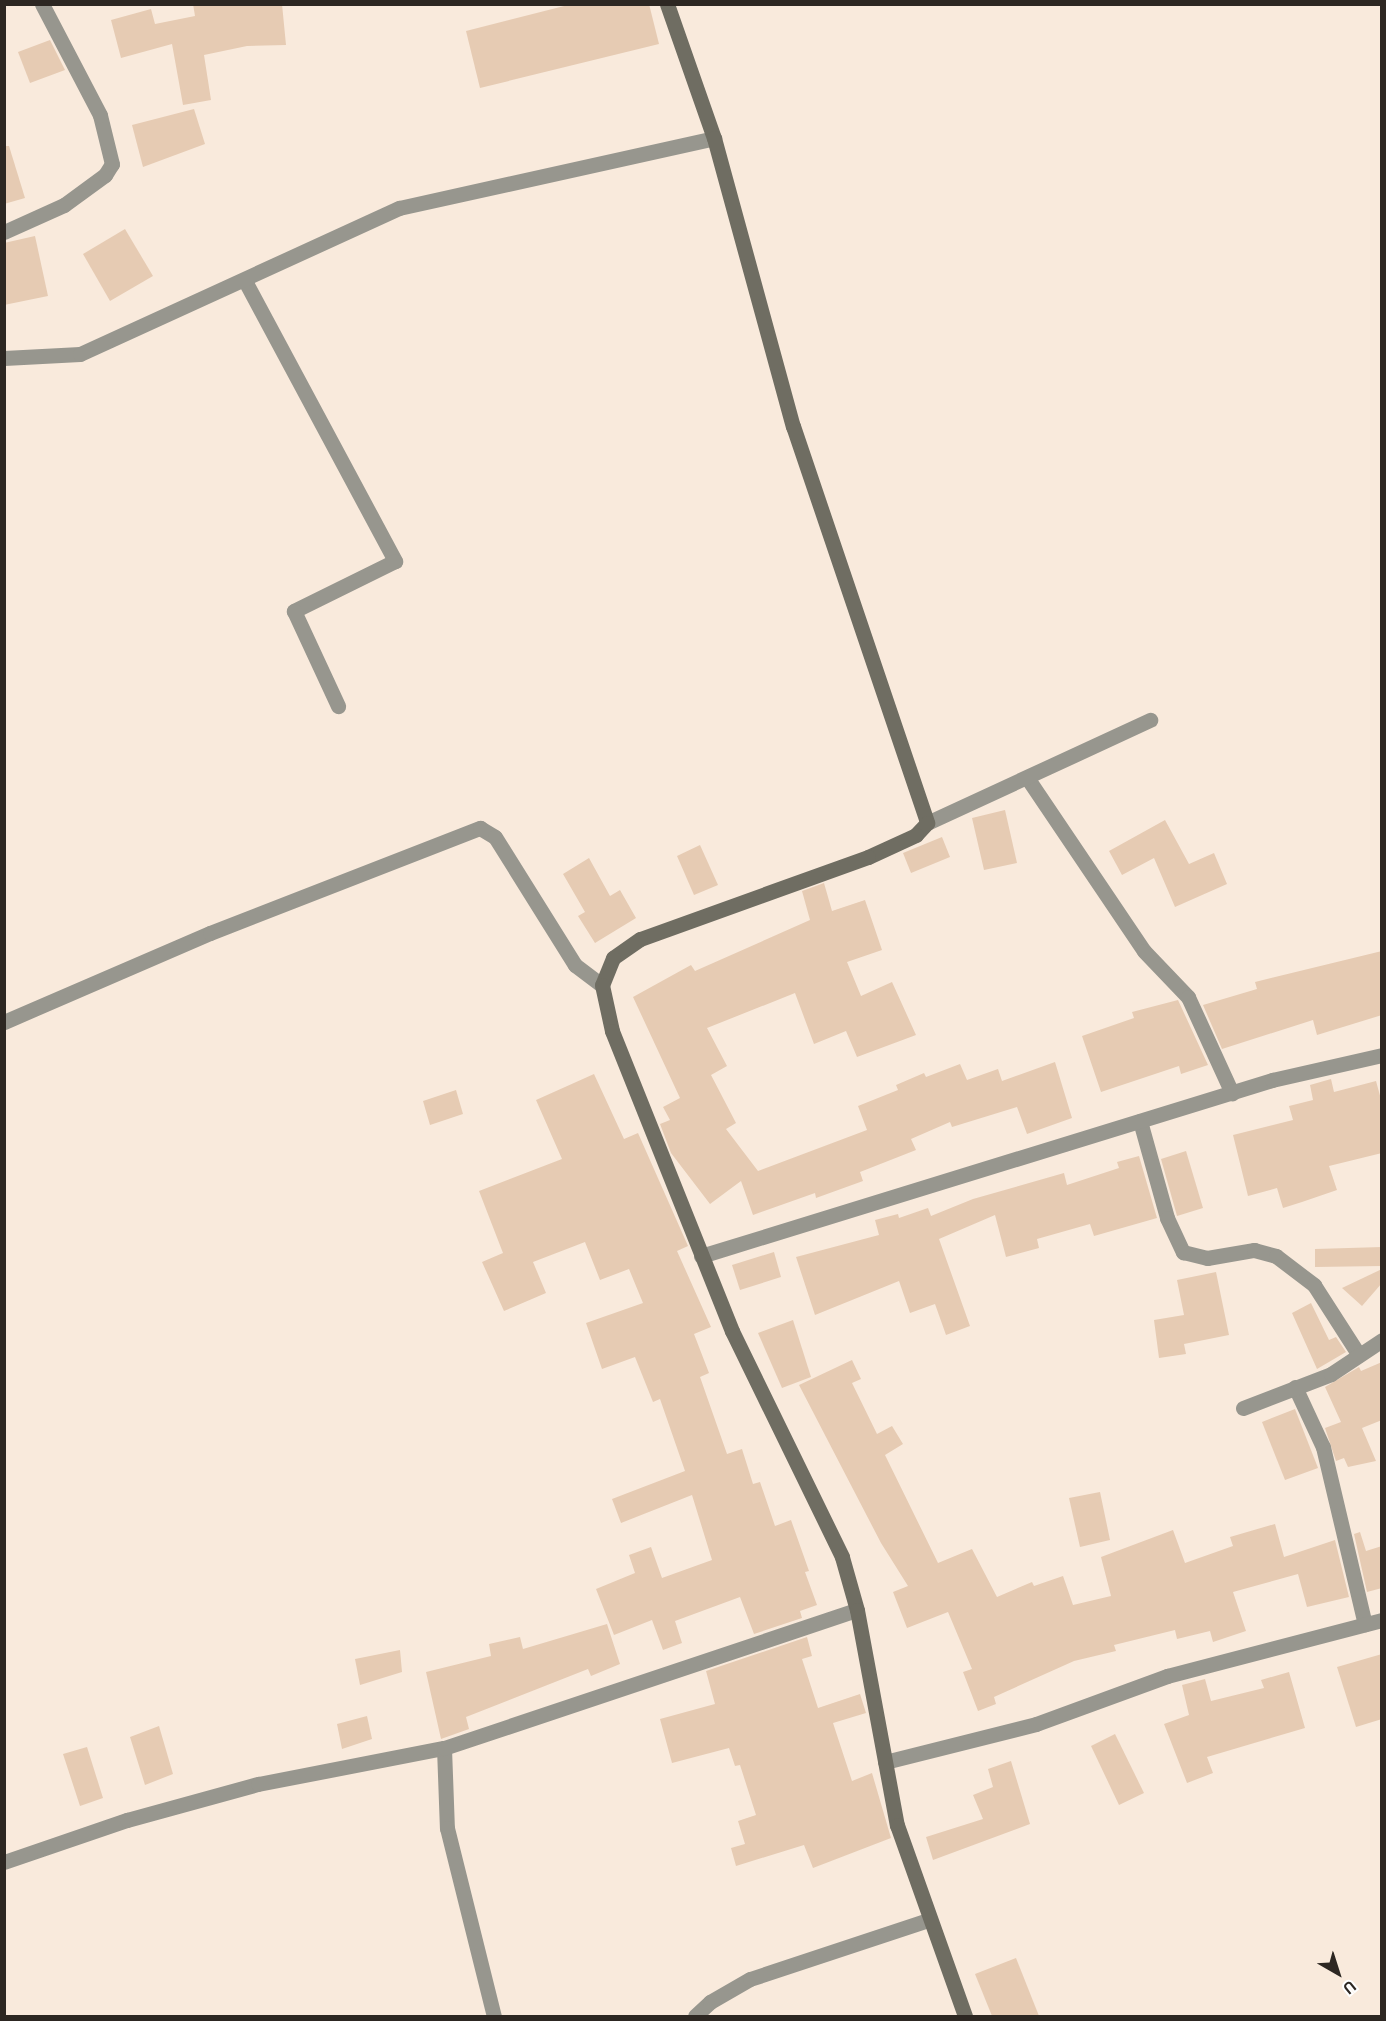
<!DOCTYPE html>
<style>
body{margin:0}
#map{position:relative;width:1386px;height:2021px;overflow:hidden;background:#f9eadc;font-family:"Space Grotesk",sans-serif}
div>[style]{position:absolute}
.building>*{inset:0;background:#e6cbb3}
.street>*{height:15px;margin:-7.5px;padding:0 7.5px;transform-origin:7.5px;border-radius:7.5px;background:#97968e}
.secondary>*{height:15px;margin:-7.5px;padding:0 7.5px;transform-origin:7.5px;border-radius:7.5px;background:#6f6d62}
span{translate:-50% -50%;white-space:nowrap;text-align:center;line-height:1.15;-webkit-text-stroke:6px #fff;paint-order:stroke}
.frame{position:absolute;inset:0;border:6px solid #2d2722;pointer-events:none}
.north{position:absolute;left:1308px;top:1943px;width:60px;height:60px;-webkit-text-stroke:4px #fff;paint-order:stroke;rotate:141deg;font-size:16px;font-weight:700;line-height:24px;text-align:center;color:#2d2722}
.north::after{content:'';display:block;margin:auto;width:21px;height:27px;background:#2d2722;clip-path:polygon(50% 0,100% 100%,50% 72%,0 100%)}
</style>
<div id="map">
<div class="building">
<div style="clip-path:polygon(193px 4px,282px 4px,286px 45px,247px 46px,204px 55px,211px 100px,183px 105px,172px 44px,121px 58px,111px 20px,151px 9px,155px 24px,195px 16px)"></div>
<div style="clip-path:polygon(572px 4px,649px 4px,659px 44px,480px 88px,466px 31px)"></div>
<div style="clip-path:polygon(50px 40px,65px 70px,30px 83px,18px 52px)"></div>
<div style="clip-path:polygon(194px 109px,205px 144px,143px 167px,132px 125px)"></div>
<div style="clip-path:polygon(4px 146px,9px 146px,25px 198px,4px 204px)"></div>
<div style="clip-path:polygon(125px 229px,153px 276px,110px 301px,83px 254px)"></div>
<div style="clip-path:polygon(35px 236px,48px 296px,4px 305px,4px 243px)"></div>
<div style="clip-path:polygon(1005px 810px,1017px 863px,984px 870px,972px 818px)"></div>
<div style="clip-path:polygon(1165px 820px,1189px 864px,1214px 853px,1227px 884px,1175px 907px,1154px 858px,1122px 875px,1109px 851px)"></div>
<div style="clip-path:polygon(942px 837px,950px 857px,911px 873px,903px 853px)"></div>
<div style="clip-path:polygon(700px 845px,718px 885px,694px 895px,677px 856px)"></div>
<div style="clip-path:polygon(589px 858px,610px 896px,620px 890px,636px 918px,595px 943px,578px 916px,585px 912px,563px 874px)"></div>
<div style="clip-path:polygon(824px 883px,832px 911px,865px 900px,882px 950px,847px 962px,861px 996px,892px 982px,916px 1035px,857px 1057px,846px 1031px,814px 1044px,795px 993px,707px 1028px,727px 1066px,711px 1075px,736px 1123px,726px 1129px,758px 1171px,867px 1130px,858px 1106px,898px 1090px,896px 1085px,924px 1073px,926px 1077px,960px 1064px,967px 1080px,998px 1069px,1002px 1081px,1055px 1062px,1072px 1118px,1027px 1134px,1017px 1107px,952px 1127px,950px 1122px,911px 1139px,916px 1150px,860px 1172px,863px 1181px,816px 1198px,815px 1193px,753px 1215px,741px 1181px,710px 1204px,671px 1153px,660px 1124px,670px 1120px,663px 1107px,680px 1098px,633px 997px,691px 965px,695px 971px,810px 920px,802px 891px)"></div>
<div style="clip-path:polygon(1382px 951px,1382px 1015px,1317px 1035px,1313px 1020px,1222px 1049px,1203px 1005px,1257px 989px,1255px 982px)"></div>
<div style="clip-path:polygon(1178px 1000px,1208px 1065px,1181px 1074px,1179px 1066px,1101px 1092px,1082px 1036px,1134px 1018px,1132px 1012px)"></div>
<div style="clip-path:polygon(594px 1074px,624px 1139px,638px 1133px,688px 1246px,677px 1251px,711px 1327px,694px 1334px,709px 1373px,700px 1377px,727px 1454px,742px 1449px,753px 1484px,760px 1482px,775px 1526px,791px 1520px,809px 1571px,805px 1572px,817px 1605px,800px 1611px,802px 1618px,754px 1634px,740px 1597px,675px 1621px,682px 1643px,663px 1650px,652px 1620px,614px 1635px,596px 1589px,635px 1573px,629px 1555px,651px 1547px,662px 1578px,712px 1560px,692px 1495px,621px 1523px,612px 1499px,685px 1471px,660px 1399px,653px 1402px,635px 1357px,602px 1369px,586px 1323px,643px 1303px,629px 1269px,600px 1280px,585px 1242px,533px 1262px,546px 1293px,504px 1311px,482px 1262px,503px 1253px,479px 1191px,562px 1159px,536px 1100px)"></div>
<div style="clip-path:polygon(1331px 1079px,1334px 1092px,1376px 1081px,1382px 1103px,1382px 1153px,1329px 1166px,1337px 1190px,1302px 1202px,1283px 1208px,1277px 1188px,1248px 1196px,1233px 1135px,1293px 1120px,1289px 1106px,1313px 1100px,1310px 1085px)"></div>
<div style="clip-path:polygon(456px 1090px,463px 1114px,430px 1125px,423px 1101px)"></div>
<div style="clip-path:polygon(1186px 1151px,1203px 1208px,1177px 1216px,1161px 1159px)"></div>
<div style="clip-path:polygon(1139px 1156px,1157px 1218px,1094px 1236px,1090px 1224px,1037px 1239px,1039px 1248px,1006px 1257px,995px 1215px,939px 1239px,970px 1326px,946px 1335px,935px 1304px,910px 1313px,899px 1281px,815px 1315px,796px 1257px,879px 1235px,875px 1220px,898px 1214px,899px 1218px,928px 1208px,931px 1216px,973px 1199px,1064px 1173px,1067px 1185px,1119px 1168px,1117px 1162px)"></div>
<div style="clip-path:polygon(1382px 1247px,1382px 1266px,1315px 1267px,1315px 1249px)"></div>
<div style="clip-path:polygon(774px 1252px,781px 1277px,740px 1290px,732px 1265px)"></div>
<div style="clip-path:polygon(1382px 1269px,1382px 1283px,1362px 1306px,1342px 1288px)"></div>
<div style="clip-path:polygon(1216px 1272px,1229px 1335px,1184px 1344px,1186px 1354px,1159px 1358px,1154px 1320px,1184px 1315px,1177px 1280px)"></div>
<div style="clip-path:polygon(1311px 1303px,1329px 1340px,1336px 1337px,1346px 1352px,1317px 1369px,1292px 1313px)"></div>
<div style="clip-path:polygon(793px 1320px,811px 1377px,782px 1388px,758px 1333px)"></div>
<div style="clip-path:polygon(852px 1360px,861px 1379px,852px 1383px,877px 1434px,892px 1426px,903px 1444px,885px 1455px,938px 1563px,972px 1549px,997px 1597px,1032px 1582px,1034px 1586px,1063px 1576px,1073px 1605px,1111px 1596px,1101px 1557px,1173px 1530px,1185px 1563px,1233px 1546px,1230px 1537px,1275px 1524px,1284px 1557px,1335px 1540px,1349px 1597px,1307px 1607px,1298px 1574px,1233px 1592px,1246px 1631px,1213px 1642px,1210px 1631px,1177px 1639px,1175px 1630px,1114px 1645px,1116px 1651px,1074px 1661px,994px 1697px,996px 1704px,978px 1711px,963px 1672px,972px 1669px,948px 1612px,907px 1628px,893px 1592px,908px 1586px,881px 1543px,799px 1385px)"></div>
<div style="clip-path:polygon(1382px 1362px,1382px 1420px,1362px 1428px,1376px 1461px,1348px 1467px,1344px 1458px,1336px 1461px,1325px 1428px,1341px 1422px,1325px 1387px,1359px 1367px,1361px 1371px)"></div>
<div style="clip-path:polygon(1295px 1409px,1318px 1468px,1285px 1480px,1262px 1422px)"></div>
<div style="clip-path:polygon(1100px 1492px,1110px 1540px,1080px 1547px,1069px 1498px)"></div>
<div style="clip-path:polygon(1360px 1532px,1366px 1551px,1382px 1546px,1382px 1588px,1367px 1592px,1354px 1534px)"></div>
<div style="clip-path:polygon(607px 1624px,620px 1664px,591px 1676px,588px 1669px,466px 1717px,469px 1729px,441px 1739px,426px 1672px,491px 1656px,489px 1644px,520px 1637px,523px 1649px)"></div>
<div style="clip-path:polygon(807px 1637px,812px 1656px,802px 1659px,818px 1708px,860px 1694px,866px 1713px,833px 1723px,852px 1781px,872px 1773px,891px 1838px,813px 1868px,804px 1845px,736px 1866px,731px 1848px,745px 1844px,738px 1821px,756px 1815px,740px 1765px,735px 1766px,729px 1748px,672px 1763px,660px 1719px,715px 1704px,706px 1671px)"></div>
<div style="clip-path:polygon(400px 1650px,402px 1672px,360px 1685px,355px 1659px)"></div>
<div style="clip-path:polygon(1382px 1654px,1382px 1719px,1356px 1727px,1337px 1667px)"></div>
<div style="clip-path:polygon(1289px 1672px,1305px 1728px,1207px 1757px,1213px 1773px,1187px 1783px,1164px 1724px,1189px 1715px,1182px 1685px,1205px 1679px,1211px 1701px,1264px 1688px,1261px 1680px)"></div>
<div style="clip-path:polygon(367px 1716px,372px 1739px,342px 1749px,337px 1724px)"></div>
<div style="clip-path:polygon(159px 1726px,173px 1774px,145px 1785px,130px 1737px)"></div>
<div style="clip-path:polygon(1115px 1734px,1144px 1793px,1119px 1805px,1091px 1746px)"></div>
<div style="clip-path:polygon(87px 1747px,103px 1798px,80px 1806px,63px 1754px)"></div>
<div style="clip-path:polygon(1011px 1761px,1030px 1824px,933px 1860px,926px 1837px,983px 1819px,973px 1795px,993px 1787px,988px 1769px)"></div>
<div style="clip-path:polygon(1016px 1958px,1039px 2016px,992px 2016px,975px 1974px)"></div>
</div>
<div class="street">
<div style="left:4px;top:232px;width:66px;rotate:-24.2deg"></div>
<div style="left:64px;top:205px;width:51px;rotate:-36.2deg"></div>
<div style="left:105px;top:175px;width:13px;rotate:-58deg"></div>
<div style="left:112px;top:164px;width:50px;rotate:-103.8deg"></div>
<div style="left:100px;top:115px;width:125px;rotate:-117.6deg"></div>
<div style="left:245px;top:281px;width:318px;rotate:61.8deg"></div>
<div style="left:395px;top:561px;width:113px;rotate:153.7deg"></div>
<div style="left:294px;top:611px;width:105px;rotate:65.1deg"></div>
<div style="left:4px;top:358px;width:76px;rotate:-3deg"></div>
<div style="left:80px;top:354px;width:351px;rotate:-24.6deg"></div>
<div style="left:399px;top:208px;width:323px;rotate:-12.5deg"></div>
<div style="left:1028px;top:779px;width:207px;rotate:56deg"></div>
<div style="left:1144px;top:951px;width:64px;rotate:46.3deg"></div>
<div style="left:1188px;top:997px;width:106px;rotate:65.4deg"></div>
<div style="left:927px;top:823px;width:246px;rotate:-24.8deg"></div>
<div style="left:4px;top:1022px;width:224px;rotate:-23.4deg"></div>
<div style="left:210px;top:933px;width:290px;rotate:-21.3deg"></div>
<div style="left:480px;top:828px;width:17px;rotate:31deg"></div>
<div style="left:495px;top:837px;width:151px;rotate:58deg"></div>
<div style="left:575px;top:965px;width:34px;rotate:37deg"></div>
<div style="left:1140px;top:1121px;width:101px;rotate:74.4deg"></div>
<div style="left:1167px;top:1218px;width:38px;rotate:65deg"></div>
<div style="left:1183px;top:1252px;width:25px;rotate:14deg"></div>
<div style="left:1207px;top:1258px;width:48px;rotate:-9.7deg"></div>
<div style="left:1254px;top:1250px;width:23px;rotate:15deg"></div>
<div style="left:1276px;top:1256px;width:48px;rotate:37.3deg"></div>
<div style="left:1314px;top:1285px;width:83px;rotate:57.3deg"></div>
<div style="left:701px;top:1256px;width:598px;rotate:-17.13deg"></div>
<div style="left:1272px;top:1080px;width:113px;rotate:-12.8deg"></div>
<div style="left:1295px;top:1387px;width:66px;rotate:65deg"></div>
<div style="left:1323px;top:1447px;width:182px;rotate:76.7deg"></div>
<div style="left:1243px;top:1408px;width:94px;rotate:-21.1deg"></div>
<div style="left:1331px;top:1374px;width:61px;rotate:-33.7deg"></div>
<div style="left:444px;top:1748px;width:80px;rotate:87.9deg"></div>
<div style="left:447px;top:1828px;width:194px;rotate:76deg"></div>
<div style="left:885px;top:1762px;width:156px;rotate:-14.1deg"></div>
<div style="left:1036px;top:1724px;width:140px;rotate:-20.1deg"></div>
<div style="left:1167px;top:1676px;width:222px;rotate:-14.6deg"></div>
<div style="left:4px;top:1862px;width:130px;rotate:-18.9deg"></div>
<div style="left:127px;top:1820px;width:136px;rotate:-15.4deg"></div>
<div style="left:258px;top:1784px;width:189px;rotate:-11deg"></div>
<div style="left:444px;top:1748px;width:435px;rotate:-18.5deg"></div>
<div style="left:695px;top:2016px;width:21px;rotate:-43deg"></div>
<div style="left:710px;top:2002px;width:46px;rotate:-29.9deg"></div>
<div style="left:750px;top:1979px;width:188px;rotate:-18.3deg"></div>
</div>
<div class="secondary">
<div style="left:667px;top:4px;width:142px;rotate:70.7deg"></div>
<div style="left:714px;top:138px;width:299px;rotate:74.7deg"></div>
<div style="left:793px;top:426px;width:419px;rotate:71.3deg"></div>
<div style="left:927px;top:823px;width:16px;rotate:133deg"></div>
<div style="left:916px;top:835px;width:53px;rotate:155.4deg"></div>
<div style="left:868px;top:857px;width:242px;rotate:160.2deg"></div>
<div style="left:640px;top:939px;width:33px;rotate:145deg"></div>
<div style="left:613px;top:958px;width:29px;rotate:112deg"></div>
<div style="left:602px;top:985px;width:47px;rotate:77.7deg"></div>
<div style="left:612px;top:1031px;width:323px;rotate:68.2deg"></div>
<div style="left:732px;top:1331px;width:251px;rotate:64deg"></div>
<div style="left:842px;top:1557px;width:55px;rotate:74.2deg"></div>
<div style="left:857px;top:1610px;width:219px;rotate:79.5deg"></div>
<div style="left:897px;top:1825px;width:203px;rotate:70.4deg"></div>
</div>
<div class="frame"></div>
<div class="north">U</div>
</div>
